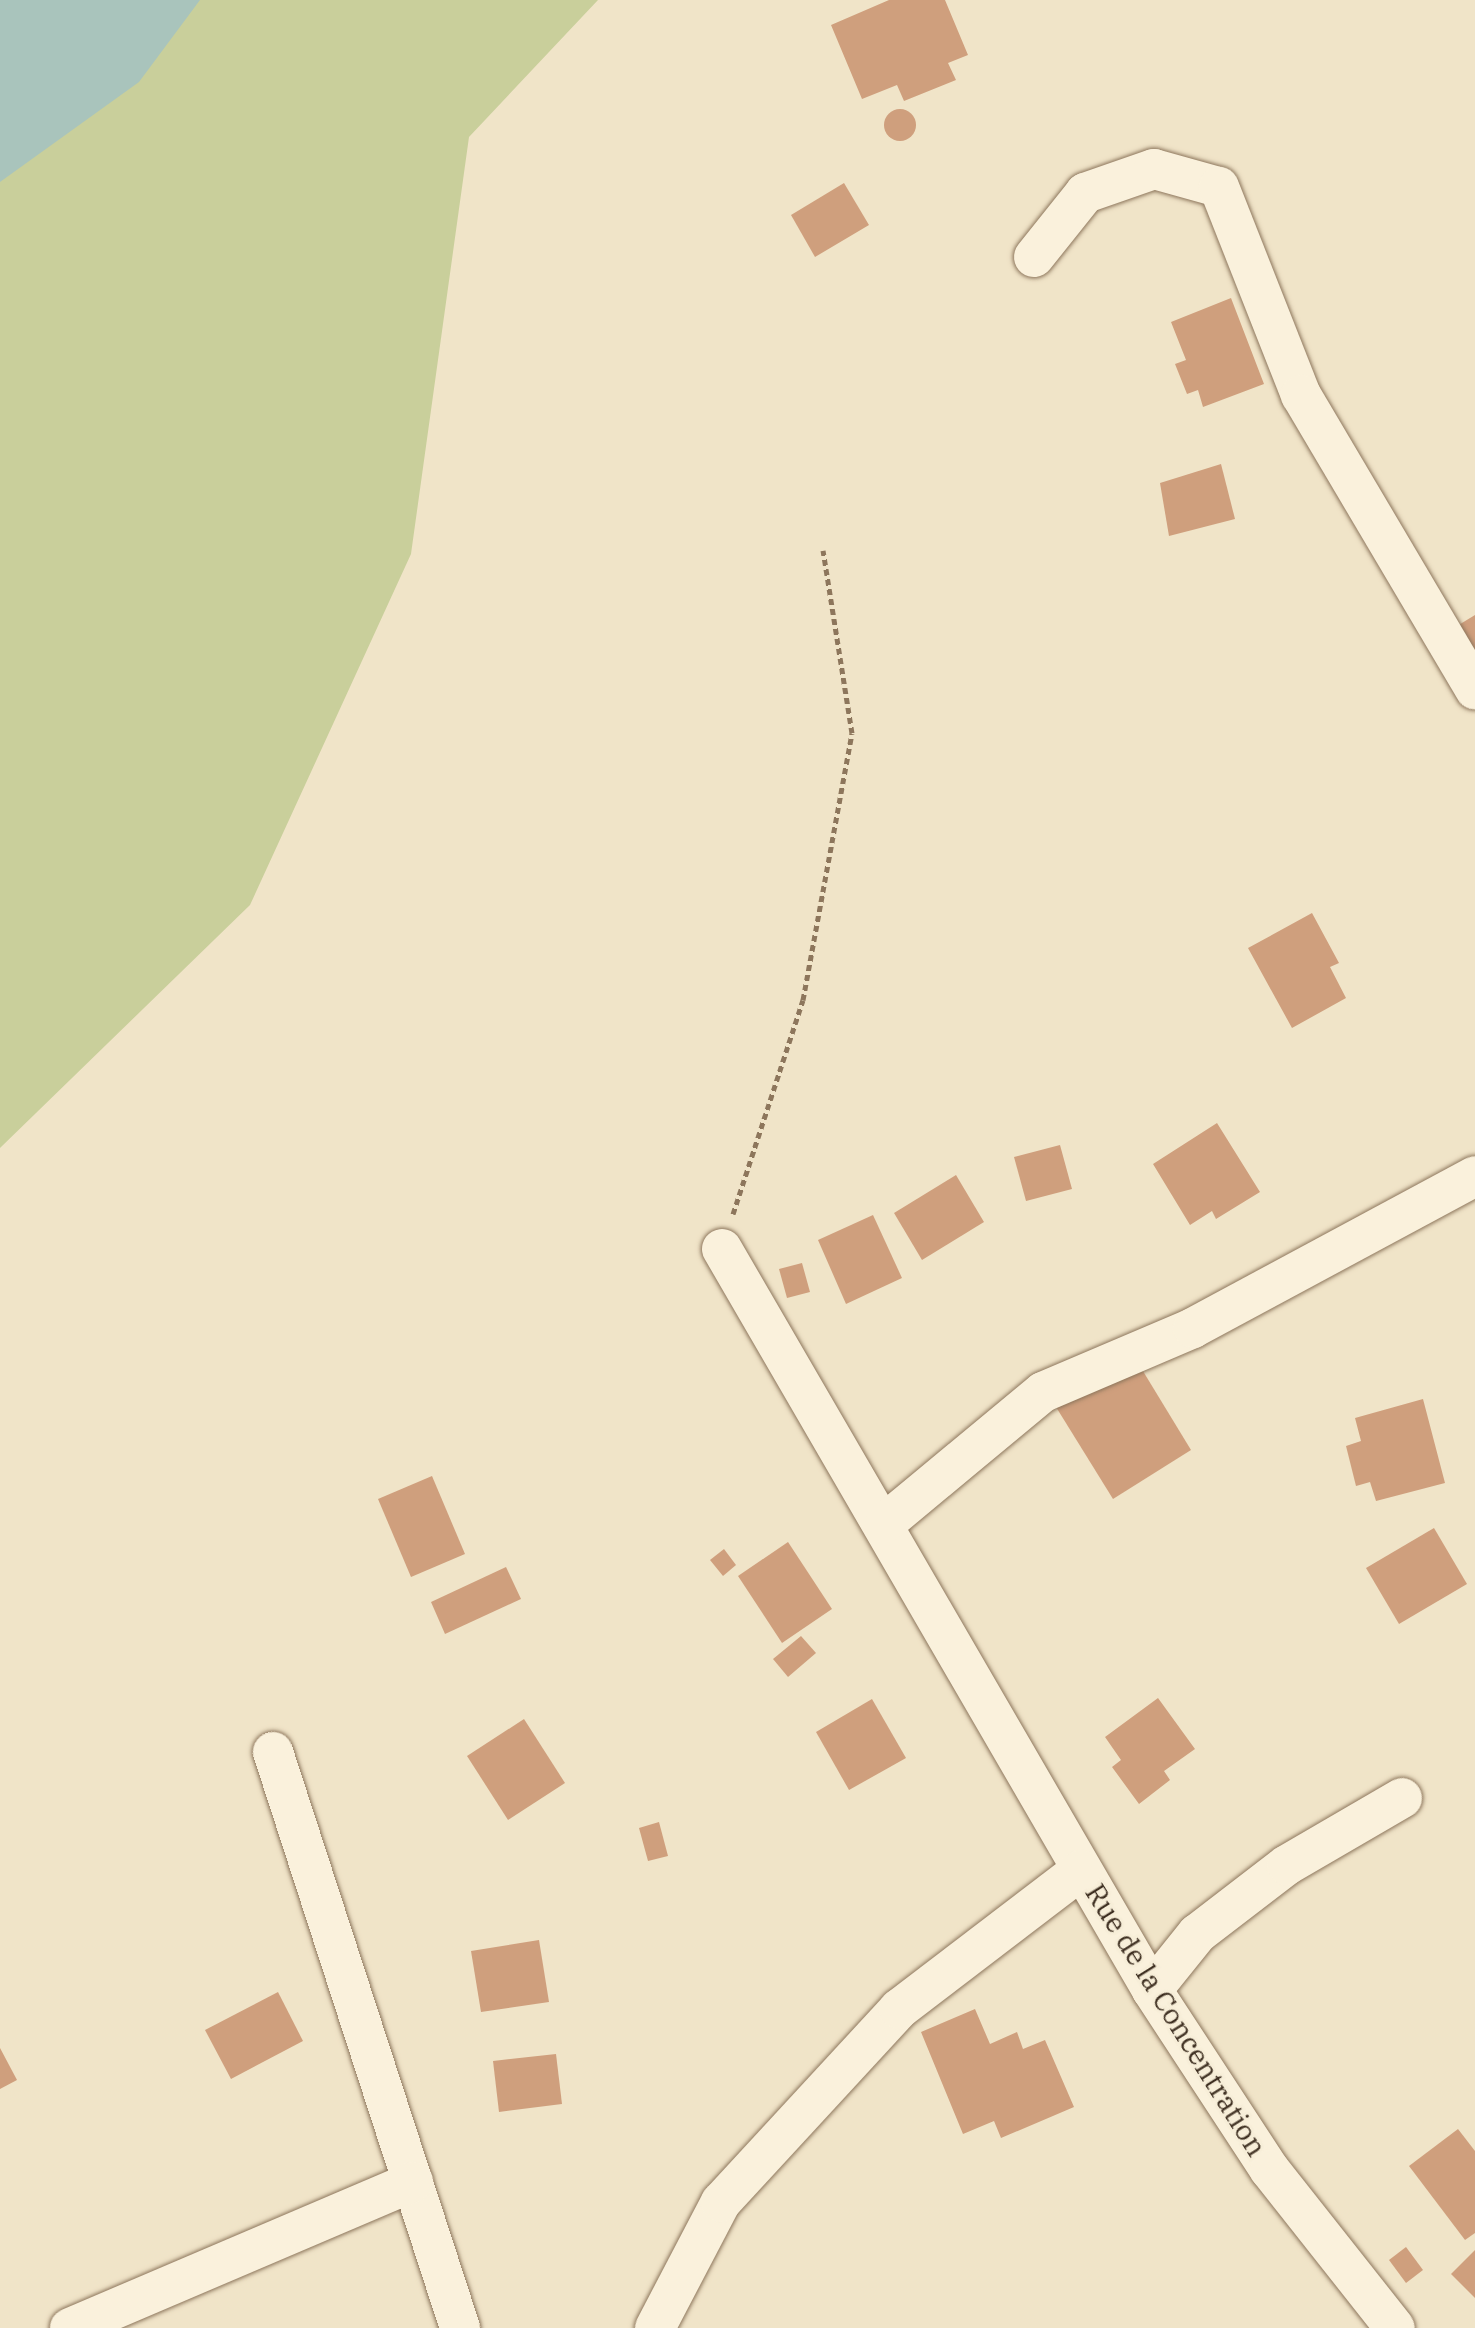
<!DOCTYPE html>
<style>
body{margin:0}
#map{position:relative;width:1475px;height:2328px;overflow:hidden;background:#f0e4c8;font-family:"IBM Plex Serif",serif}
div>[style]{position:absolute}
.green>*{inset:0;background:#c9cf9b}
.water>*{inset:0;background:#a9c4bc}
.building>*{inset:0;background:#cf9f7d}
.round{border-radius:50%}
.path>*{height:5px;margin-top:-2.5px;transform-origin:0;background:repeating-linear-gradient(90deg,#8d765c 0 6px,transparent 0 10px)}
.roads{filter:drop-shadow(0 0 2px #8d765c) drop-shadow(0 0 2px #8d765c)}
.minor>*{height:40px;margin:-20px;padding:0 20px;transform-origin:20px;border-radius:20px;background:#faf1dc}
span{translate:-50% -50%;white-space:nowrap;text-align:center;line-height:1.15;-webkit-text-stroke:6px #f7eed8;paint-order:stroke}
.street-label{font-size:28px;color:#3d2e20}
</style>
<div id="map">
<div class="green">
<div style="clip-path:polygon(0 0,598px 0,469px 137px,411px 554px,250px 905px,0 1148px)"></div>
</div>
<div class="water">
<div style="clip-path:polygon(0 0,200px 0,139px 82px,0 182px)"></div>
</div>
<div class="building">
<div style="clip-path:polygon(889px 0,945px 0,968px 55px,948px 63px,956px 80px,904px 101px,897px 85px,862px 99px,831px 25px)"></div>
<div class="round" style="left:884px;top:109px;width:32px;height:32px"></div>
<div style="clip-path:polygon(844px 183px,869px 225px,815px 257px,791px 215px)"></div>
<div style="clip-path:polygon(1231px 298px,1264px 384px,1203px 407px,1198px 390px,1187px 394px,1175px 364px,1186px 360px,1171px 322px)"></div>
<div style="clip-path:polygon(1221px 464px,1235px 519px,1169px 536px,1160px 483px)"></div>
<div style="clip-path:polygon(1475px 615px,1475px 654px,1457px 626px)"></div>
<div style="clip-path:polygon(1312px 913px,1339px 963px,1330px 967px,1346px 998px,1292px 1028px,1248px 948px)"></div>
<div style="clip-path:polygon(1217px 1123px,1260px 1192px,1216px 1219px,1212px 1211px,1190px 1225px,1153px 1164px)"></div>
<div style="clip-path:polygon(1060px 1145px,1072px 1189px,1026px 1201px,1014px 1157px)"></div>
<div style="clip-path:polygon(956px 1175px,984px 1222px,922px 1260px,894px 1213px)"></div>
<div style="clip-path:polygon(873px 1215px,902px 1278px,846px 1304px,818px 1240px)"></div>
<div style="clip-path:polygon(802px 1263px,810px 1292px,787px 1298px,779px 1269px)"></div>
<div style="clip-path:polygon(1135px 1358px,1191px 1450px,1113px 1499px,1056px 1407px)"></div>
<div style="clip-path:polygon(1423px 1399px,1445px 1483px,1376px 1501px,1370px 1482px,1356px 1486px,1346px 1446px,1361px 1441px,1355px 1418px)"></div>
<div style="clip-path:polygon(432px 1476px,465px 1554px,411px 1577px,378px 1499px)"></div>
<div style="clip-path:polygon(1434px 1528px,1467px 1584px,1399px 1624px,1366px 1568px)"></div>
<div style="clip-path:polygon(788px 1542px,832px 1609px,782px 1643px,738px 1576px)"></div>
<div style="clip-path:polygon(724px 1549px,736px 1565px,723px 1576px,710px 1560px)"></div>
<div style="clip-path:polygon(506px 1567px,521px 1599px,445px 1634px,431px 1602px)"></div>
<div style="clip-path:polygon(801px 1636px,816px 1653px,788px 1677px,773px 1659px)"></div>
<div style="clip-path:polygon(1158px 1698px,1195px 1749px,1164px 1771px,1170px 1780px,1139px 1804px,1112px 1767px,1121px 1760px,1105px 1737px)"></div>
<div style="clip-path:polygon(872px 1699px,906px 1758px,849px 1790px,816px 1732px)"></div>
<div style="clip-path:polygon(524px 1719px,565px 1783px,508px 1820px,467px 1756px)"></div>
<div style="clip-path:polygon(659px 1822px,668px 1856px,648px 1861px,639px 1828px)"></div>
<div style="clip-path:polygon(539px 1940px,549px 2002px,481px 2012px,471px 1951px)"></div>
<div style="clip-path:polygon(278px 1992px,303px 2041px,231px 2079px,205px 2030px)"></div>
<div style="clip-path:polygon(975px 2009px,990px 2044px,1017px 2032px,1023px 2049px,1045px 2040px,1074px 2107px,1001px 2138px,994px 2121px,963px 2134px,921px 2032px)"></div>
<div style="clip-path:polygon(0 2048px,17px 2080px,0 2089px)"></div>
<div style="clip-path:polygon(556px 2054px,562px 2104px,499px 2112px,493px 2061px)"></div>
<div style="clip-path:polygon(1458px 2129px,1475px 2151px,1475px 2233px,1465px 2240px,1409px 2166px)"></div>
<div style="clip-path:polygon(1406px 2247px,1423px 2270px,1406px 2283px,1389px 2260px)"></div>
<div style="clip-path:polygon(1475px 2250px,1475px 2298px,1451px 2274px)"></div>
</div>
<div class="path">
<div style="left:733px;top:1214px;width:225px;rotate:-71.9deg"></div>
<div style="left:803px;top:1000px;width:271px;rotate:-79.6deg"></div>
<div style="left:852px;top:733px;width:185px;rotate:-99deg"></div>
</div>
<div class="roads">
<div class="minor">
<div style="left:1034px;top:257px;width:82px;rotate:-51.4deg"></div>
<div style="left:1085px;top:193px;width:73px;rotate:-19.2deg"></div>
<div style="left:1154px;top:169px;width:67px;rotate:15.5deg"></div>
<div style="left:1219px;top:187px;width:224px;rotate:68.5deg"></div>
<div style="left:1301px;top:395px;width:342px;rotate:59.4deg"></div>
<div style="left:722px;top:1249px;width:857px;rotate:59.87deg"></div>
<div style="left:1152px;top:1990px;width:215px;rotate:56.8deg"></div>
<div style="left:1270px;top:2170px;width:201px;rotate:51.7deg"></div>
<div style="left:885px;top:1523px;width:205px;rotate:-39.7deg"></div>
<div style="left:1043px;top:1392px;width:163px;rotate:-23.1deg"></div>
<div style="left:1193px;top:1328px;width:320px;rotate:-28.3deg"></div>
<div style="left:273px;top:1752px;width:606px;rotate:72.01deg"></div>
<div style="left:1152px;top:1990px;width:72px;rotate:-51.2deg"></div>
<div style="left:1197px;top:1934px;width:113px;rotate:-37.5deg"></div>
<div style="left:1287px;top:1865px;width:133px;rotate:-30.2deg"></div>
<div style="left:70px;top:2328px;width:373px;rotate:-23.1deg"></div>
<div style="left:655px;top:2328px;width:142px;rotate:-62.4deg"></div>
<div style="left:721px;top:2202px;width:263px;rotate:-47.3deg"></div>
<div style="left:899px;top:2009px;width:229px;rotate:-37.4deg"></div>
</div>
</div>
<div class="street-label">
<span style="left:1176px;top:2020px;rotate:58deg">Rue de la Concentration</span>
</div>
</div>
